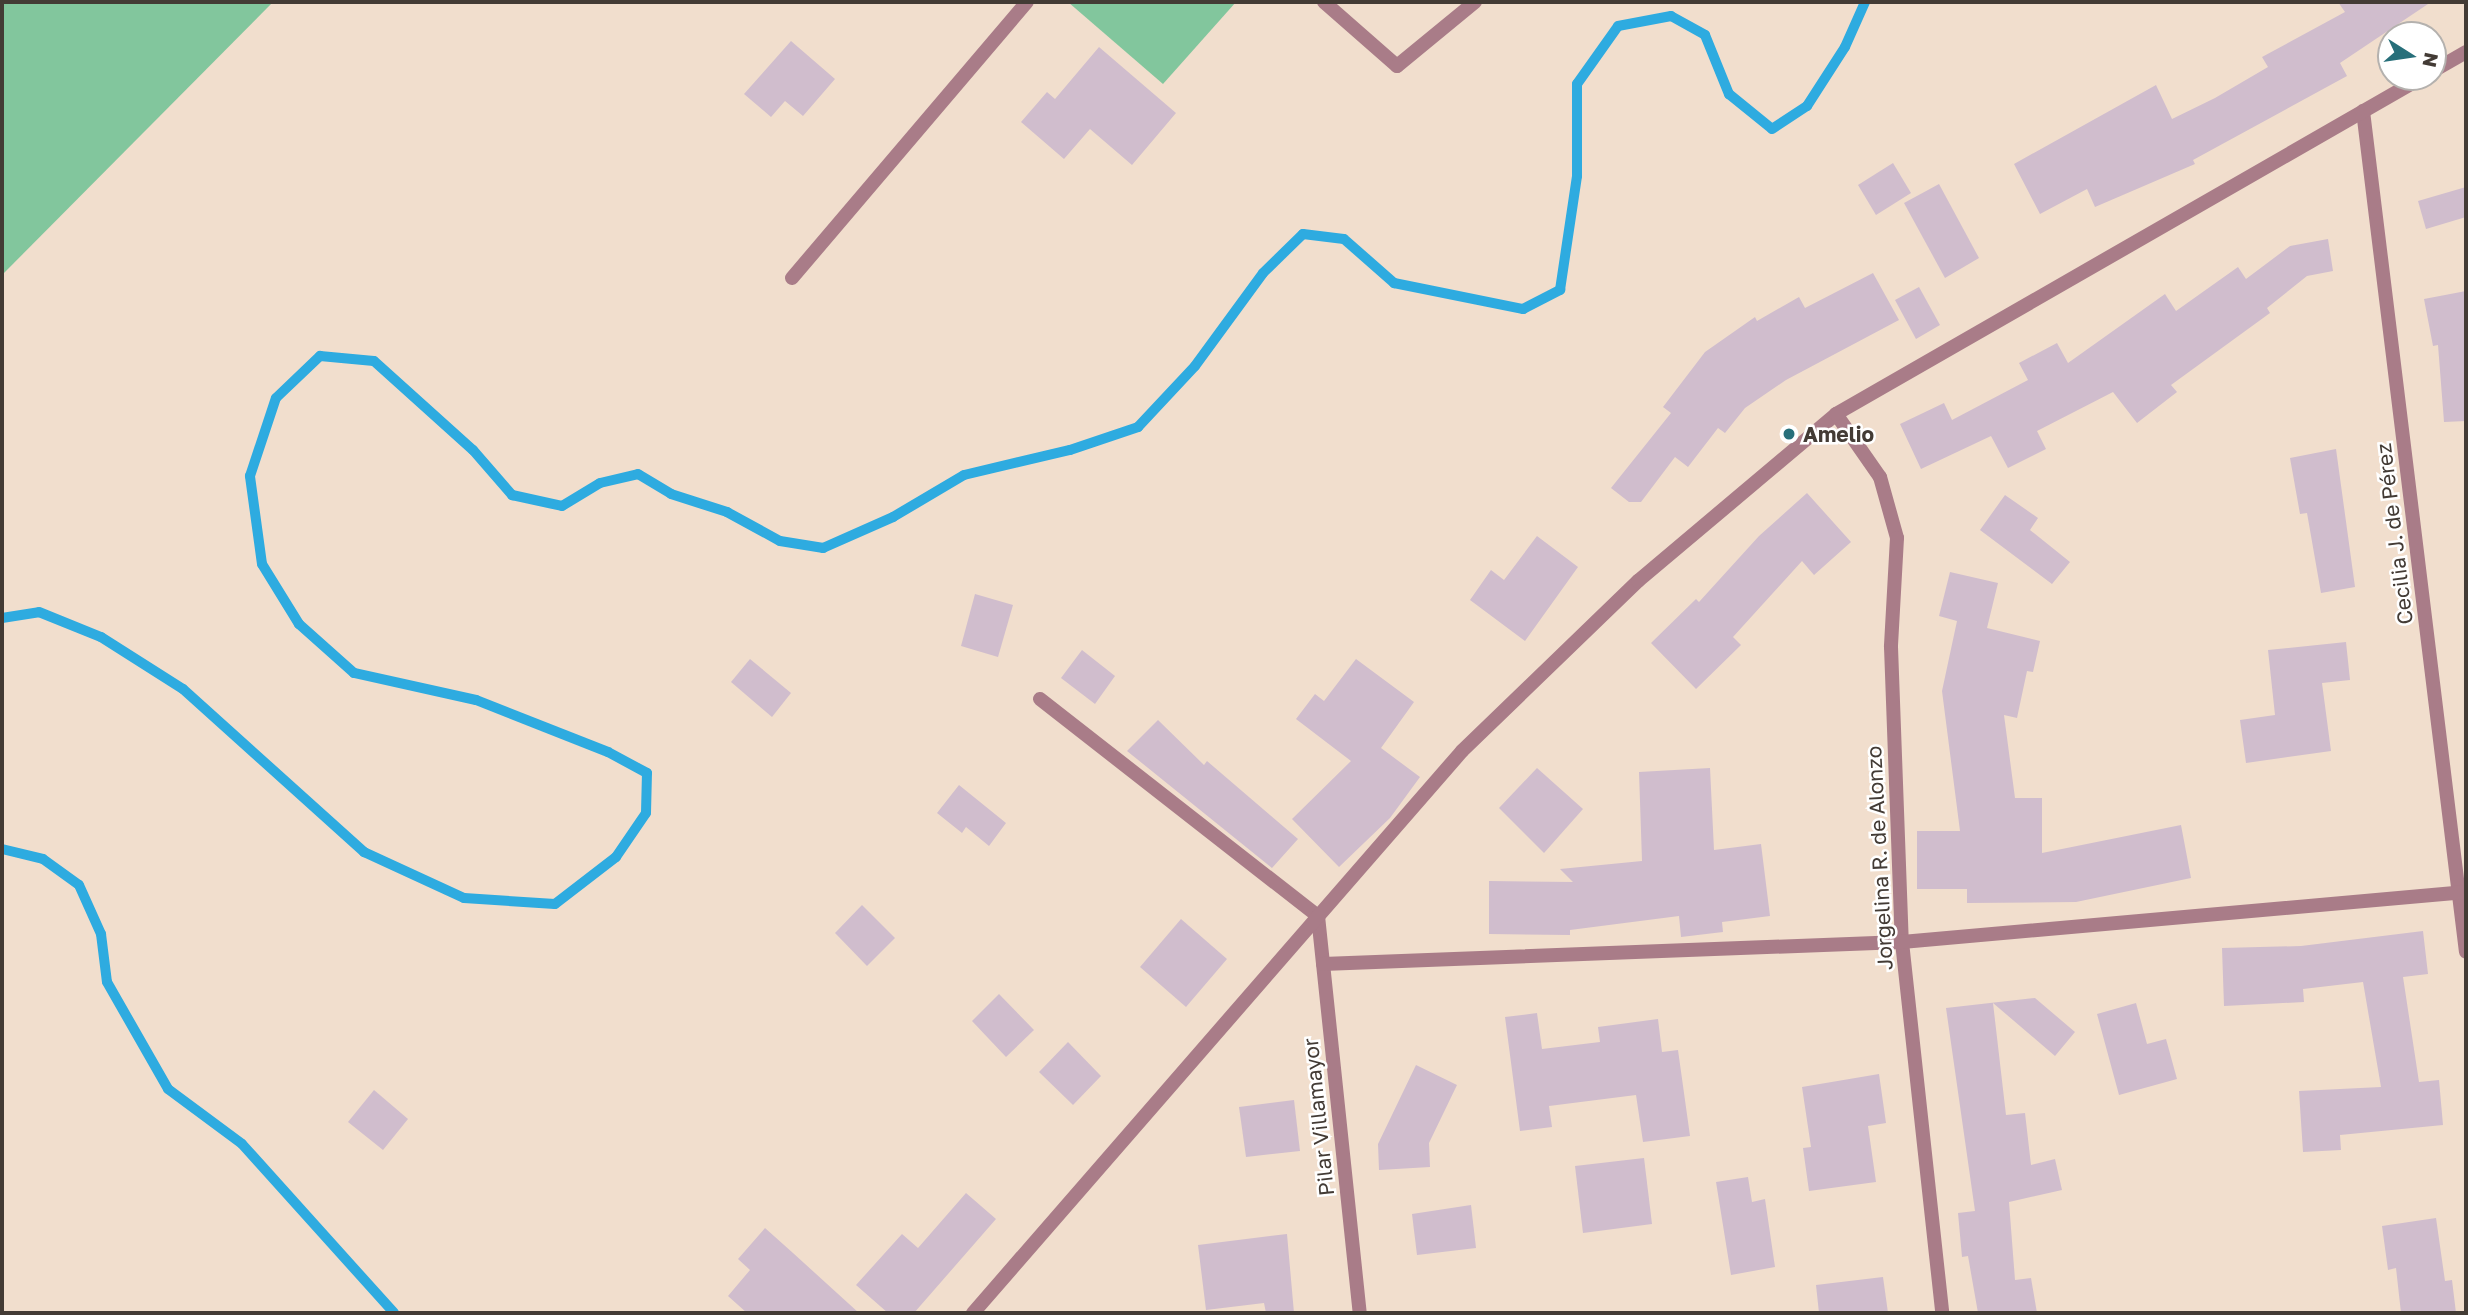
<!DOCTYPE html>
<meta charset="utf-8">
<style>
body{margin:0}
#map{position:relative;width:2468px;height:1315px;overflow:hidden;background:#f1decd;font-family:"Golos Text",sans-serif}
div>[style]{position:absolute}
.green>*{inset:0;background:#82c69d}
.stream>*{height:10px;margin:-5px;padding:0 5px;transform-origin:5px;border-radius:5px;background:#2eabe0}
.building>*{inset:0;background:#d0bdcd}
.minor>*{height:14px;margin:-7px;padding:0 7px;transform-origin:7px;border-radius:7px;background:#a97c88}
.dots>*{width:19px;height:19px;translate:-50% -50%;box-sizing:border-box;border:4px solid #fff;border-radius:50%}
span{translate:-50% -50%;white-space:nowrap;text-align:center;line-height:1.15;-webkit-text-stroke:5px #fff;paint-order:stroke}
.poi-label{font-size:21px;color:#433b35;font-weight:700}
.left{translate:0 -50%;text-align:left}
.street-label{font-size:21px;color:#433b35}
.frame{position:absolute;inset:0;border:4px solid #433b35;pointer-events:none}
.north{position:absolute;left:2377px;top:21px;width:70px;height:70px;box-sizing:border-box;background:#fff;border:2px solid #b4b1ae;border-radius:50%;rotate:102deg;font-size:19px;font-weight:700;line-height:28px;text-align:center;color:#433b35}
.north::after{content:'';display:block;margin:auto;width:24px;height:32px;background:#276f7a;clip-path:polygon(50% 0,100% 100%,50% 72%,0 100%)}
</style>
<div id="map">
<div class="green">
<div style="clip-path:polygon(2px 2px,273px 2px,2px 275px)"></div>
<div style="clip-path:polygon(1068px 2px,1236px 2px,1163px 84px)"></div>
</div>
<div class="stream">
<div style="left:2px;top:618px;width:37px;rotate:-9deg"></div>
<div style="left:39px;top:612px;width:67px;rotate:22deg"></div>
<div style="left:101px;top:637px;width:97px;rotate:32.4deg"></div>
<div style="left:183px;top:689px;width:244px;rotate:42deg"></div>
<div style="left:364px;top:852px;width:110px;rotate:24.7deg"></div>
<div style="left:464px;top:898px;width:91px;rotate:3.8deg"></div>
<div style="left:555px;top:904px;width:77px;rotate:-37.6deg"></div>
<div style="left:616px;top:857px;width:53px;rotate:-55.7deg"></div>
<div style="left:646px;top:813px;width:40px;rotate:-88.6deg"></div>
<div style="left:647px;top:773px;width:44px;rotate:-151.7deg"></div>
<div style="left:608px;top:752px;width:142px;rotate:-158.5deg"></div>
<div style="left:476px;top:700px;width:125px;rotate:-167.5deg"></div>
<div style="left:354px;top:673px;width:74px;rotate:-138.3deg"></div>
<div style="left:299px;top:624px;width:70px;rotate:-121.7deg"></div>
<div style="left:262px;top:564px;width:89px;rotate:-97.8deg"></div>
<div style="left:250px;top:476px;width:82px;rotate:-71.6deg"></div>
<div style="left:276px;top:398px;width:61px;rotate:-43.7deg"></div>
<div style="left:320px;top:356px;width:54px;rotate:5.3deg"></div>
<div style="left:374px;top:361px;width:133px;rotate:42deg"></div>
<div style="left:473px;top:450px;width:60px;rotate:49.1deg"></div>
<div style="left:512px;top:495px;width:51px;rotate:12.4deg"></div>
<div style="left:562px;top:506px;width:44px;rotate:-31.2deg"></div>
<div style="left:600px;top:483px;width:39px;rotate:-13deg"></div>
<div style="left:638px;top:474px;width:39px;rotate:31deg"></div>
<div style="left:671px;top:494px;width:59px;rotate:17.8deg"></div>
<div style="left:727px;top:512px;width:60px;rotate:28.7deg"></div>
<div style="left:780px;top:541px;width:44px;rotate:9.2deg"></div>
<div style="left:823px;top:548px;width:77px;rotate:-23.9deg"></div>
<div style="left:893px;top:517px;width:82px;rotate:-30.6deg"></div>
<div style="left:964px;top:475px;width:109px;rotate:-13.3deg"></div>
<div style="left:1070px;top:450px;width:72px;rotate:-18.7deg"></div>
<div style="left:1138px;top:427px;width:83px;rotate:-46.9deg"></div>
<div style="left:1195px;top:366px;width:115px;rotate:-53.8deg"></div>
<div style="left:1263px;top:273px;width:56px;rotate:-44.3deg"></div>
<div style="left:1303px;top:234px;width:41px;rotate:7deg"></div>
<div style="left:1344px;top:239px;width:67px;rotate:41.3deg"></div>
<div style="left:1394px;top:283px;width:132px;rotate:11.4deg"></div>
<div style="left:1523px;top:309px;width:42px;rotate:-27.2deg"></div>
<div style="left:1560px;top:290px;width:115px;rotate:-81.5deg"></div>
<div style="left:1577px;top:176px;width:92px;rotate:-90deg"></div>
<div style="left:1577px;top:84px;width:71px;rotate:-54.7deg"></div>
<div style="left:1618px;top:26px;width:54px;rotate:-10.7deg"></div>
<div style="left:1671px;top:16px;width:39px;rotate:29deg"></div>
<div style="left:1705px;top:35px;width:64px;rotate:67.9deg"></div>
<div style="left:1729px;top:94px;width:55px;rotate:39.1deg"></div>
<div style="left:1772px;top:129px;width:42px;rotate:-33.3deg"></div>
<div style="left:1807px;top:106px;width:70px;rotate:-57.2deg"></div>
<div style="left:1845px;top:47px;width:49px;rotate:-66deg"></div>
<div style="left:2px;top:849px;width:42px;rotate:13.7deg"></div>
<div style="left:43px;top:859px;width:44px;rotate:35.8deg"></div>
<div style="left:79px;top:885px;width:54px;rotate:65.8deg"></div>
<div style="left:101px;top:934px;width:48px;rotate:82.9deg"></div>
<div style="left:107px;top:982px;width:123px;rotate:60.3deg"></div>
<div style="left:168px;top:1089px;width:92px;rotate:36.6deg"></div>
<div style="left:242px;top:1144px;width:227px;rotate:48deg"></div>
</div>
<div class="building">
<div style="clip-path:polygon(2338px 2px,2431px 2px,2340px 63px,2347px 76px,2193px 160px,2195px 164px,2095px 207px,2087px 189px,2040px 214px,2014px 164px,2156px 85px,2172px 119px,2215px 98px,2268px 67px,2262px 57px,2345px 12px)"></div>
<div style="clip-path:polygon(791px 41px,835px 79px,803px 116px,785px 101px,771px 117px,744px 94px)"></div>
<div style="clip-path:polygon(1099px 47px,1176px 113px,1132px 165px,1090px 129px,1064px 159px,1021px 122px,1047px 92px,1055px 99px)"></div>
<div style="clip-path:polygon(1893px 163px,1911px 193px,1876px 215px,1858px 185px)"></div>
<div style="clip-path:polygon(1939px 184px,1979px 258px,1945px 278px,1904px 203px)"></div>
<div style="clip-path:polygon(2466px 187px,2466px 217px,2426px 229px,2418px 201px)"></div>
<div style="clip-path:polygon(2328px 239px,2333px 271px,2307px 276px,2267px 308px,2270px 313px,2171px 385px,2177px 392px,2137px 423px,2113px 392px,2037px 431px,2046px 449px,2008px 468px,1991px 436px,1921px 469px,1900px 424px,1944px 403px,1952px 420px,2028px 380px,2019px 363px,2057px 343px,2068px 363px,2165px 294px,2176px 311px,2238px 267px,2246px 279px,2290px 246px)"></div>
<div style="clip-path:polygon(1873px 273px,1899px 320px,1786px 380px,1745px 408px,1725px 433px,1718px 428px,1688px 467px,1675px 457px,1641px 502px,1629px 502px,1611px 488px,1671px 413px,1663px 407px,1705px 352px,1755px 317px,1757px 321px,1799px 297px,1805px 308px)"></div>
<div style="clip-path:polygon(1919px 287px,1940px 325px,1916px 339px,1895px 300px)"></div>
<div style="clip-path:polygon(2466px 291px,2466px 421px,2444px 422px,2438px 345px,2433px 346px,2424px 299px)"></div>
<div style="clip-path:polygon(2336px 449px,2355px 587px,2321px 593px,2307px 513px,2300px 514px,2290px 458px)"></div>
<div style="clip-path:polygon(1807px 493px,1851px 542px,1814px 575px,1802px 561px,1733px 637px,1741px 645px,1696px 689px,1651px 643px,1696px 599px,1699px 602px,1759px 536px)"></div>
<div style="clip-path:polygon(2005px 495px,2038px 518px,2030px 530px,2070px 562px,2052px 584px,1980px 530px)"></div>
<div style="clip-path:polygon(1537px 536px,1578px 567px,1525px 641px,1470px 600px,1491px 570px,1504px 580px)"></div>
<div style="clip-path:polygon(1950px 572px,1998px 583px,1987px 628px,2040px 641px,2033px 672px,2027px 671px,2017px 718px,2004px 715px,2015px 798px,2042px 798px,2042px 853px,2181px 825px,2191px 878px,2076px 902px,1967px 903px,1967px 889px,1917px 889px,1917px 831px,1960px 831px,1942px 691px,1957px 621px,1939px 616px)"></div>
<div style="clip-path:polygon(975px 594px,1013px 605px,998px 657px,961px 646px)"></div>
<div style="clip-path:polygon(2346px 642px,2350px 680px,2322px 683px,2331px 751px,2246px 763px,2240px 720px,2275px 715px,2268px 650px)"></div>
<div style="clip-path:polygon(1082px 650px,1115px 676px,1095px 704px,1061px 678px)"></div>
<div style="clip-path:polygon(750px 659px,791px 693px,772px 717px,731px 682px)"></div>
<div style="clip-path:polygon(1356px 659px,1414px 702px,1381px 748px,1420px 777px,1390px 818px,1339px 867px,1292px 819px,1351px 761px,1296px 719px,1315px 694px,1324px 701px)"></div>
<div style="clip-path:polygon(1158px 720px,1204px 765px,1207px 761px,1298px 839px,1272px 868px,1127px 751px)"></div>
<div style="clip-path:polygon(1537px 768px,1583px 809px,1544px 853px,1499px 808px)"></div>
<div style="clip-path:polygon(1710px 768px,1714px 850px,1761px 844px,1770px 916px,1722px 922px,1723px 932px,1681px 937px,1679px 916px,1570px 930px,1570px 935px,1489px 934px,1489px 881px,1573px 882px,1560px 869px,1642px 861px,1639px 772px)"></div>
<div style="clip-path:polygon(959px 785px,1006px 823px,989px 846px,966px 827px,962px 833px,937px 813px)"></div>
<div style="clip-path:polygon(862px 905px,895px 938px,867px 966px,835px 933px)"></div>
<div style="clip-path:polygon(1181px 919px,1227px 959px,1186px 1007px,1140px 967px)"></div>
<div style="clip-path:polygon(2423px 931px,2428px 974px,2403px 977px,2419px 1082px,2439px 1080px,2443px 1125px,2340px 1135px,2341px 1150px,2303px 1152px,2299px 1091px,2381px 1087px,2363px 982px,2303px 989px,2304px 1002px,2224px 1006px,2222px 948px,2301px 946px)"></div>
<div style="clip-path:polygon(999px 994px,1034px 1030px,1006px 1057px,972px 1021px)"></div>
<div style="clip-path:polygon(2035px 998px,2075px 1032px,2055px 1056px,1993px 1003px,2006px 1115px,2025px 1113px,2031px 1165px,2055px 1159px,2062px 1190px,2009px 1202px,2015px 1280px,2031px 1278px,2037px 1313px,1978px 1313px,1968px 1256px,1962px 1257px,1958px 1213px,1975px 1211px,1946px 1008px)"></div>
<div style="clip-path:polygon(2136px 1003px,2147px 1044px,2166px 1039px,2177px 1079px,2119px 1095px,2097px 1014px)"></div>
<div style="clip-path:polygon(1537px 1013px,1542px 1049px,1600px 1042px,1598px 1027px,1658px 1019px,1662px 1052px,1678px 1050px,1690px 1136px,1643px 1142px,1636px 1095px,1549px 1106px,1552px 1127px,1520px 1131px,1505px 1017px)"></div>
<div style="clip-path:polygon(1068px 1042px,1101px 1076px,1073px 1105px,1039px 1072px)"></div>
<div style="clip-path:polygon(1416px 1065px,1457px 1085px,1429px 1143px,1430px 1167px,1379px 1170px,1378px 1144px)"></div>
<div style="clip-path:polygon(1879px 1074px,1886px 1123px,1868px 1126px,1876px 1182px,1809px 1191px,1803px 1148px,1811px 1147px,1802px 1087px)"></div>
<div style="clip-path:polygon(374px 1090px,408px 1119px,383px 1150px,348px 1122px)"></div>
<div style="clip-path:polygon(1294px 1100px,1300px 1151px,1246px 1157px,1239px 1107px)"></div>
<div style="clip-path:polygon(1644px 1158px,1652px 1224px,1583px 1233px,1575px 1166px)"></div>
<div style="clip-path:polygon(1748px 1177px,1752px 1202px,1765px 1199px,1775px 1267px,1731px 1275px,1716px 1182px)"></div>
<div style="clip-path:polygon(966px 1193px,996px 1219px,914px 1313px,888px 1313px,856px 1285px,902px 1234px,918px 1248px)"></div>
<div style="clip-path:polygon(1471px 1205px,1476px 1248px,1417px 1255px,1412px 1214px)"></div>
<div style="clip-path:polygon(2436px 1218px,2445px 1281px,2452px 1280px,2456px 1313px,2401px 1313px,2396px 1268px,2388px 1270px,2382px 1226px)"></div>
<div style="clip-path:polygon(765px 1228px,793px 1253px,859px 1313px,747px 1313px,728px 1296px,750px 1270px,738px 1259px)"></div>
<div style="clip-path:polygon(1287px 1234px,1294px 1313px,1266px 1313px,1264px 1303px,1206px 1310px,1198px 1245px)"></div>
<div style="clip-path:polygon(1883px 1277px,1888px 1313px,1819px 1313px,1816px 1285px)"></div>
</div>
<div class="minor">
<div style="left:1324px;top:2px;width:97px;rotate:41.2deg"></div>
<div style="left:1397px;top:66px;width:101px;rotate:-39.4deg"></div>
<div style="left:2433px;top:71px;width:38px;rotate:-30deg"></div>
<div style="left:2363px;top:111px;width:847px;rotate:83.02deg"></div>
<div style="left:792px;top:278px;width:362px;rotate:-49.6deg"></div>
<div style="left:1836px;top:414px;width:77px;rotate:55.1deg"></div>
<div style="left:1880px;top:477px;width:63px;rotate:74.4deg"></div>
<div style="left:1897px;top:538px;width:109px;rotate:93.2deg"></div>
<div style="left:1891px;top:647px;width:295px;rotate:87.9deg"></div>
<div style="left:1902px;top:942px;width:373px;rotate:83.8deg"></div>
<div style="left:1040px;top:699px;width:353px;rotate:38deg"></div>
<div style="left:1318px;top:916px;width:399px;rotate:84deg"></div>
<div style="left:1323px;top:964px;width:579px;rotate:-2.18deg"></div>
<div style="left:1902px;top:942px;width:566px;rotate:-5.07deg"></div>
<div style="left:973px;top:1313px;width:745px;rotate:-48.97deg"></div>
<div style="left:1462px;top:751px;width:245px;rotate:-44deg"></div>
<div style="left:1638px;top:581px;width:259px;rotate:-40.1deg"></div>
<div style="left:1836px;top:414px;width:677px;rotate:-29.86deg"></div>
</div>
<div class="dots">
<div style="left:1789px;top:434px;background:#276f7a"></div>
</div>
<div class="poi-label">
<span class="left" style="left:1803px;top:434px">Amelio</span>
</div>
<div class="street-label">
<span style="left:2394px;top:534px;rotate:-97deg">Cecilia J. de Pérez</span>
<span style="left:1879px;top:858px;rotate:-93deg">Jorgelina R. de Alonzo</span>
<span style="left:1318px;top:1117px;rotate:-96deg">Pilar Villamayor</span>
</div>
<div class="frame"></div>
<div class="north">N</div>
</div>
